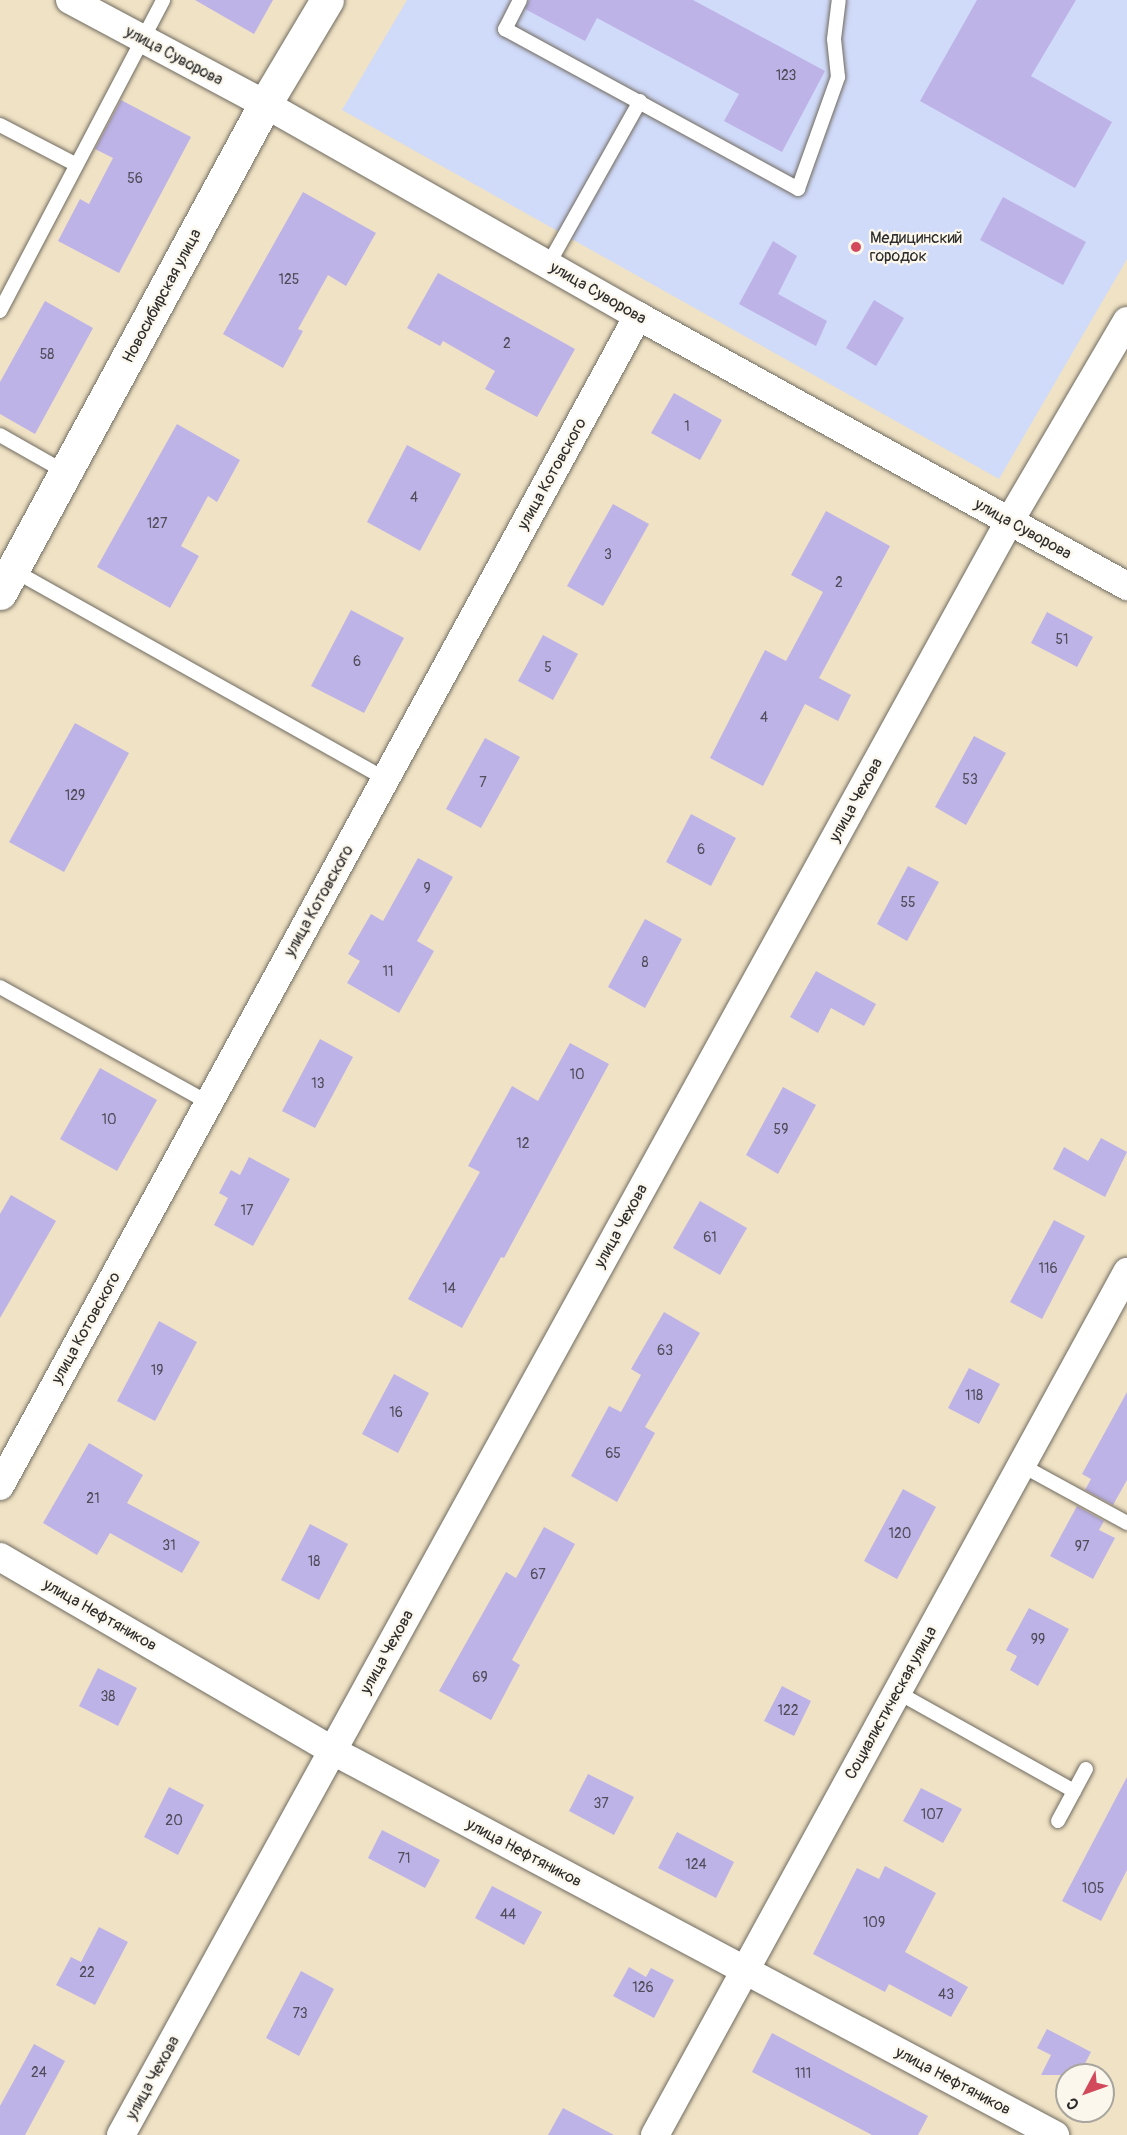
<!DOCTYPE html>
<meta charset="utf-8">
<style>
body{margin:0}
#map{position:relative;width:1127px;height:2135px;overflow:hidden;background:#f0e2c4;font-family:Pangolin,sans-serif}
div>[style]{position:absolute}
.built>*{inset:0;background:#d0daf9}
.building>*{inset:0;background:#beb3e7}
.roads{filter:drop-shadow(0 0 2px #706b61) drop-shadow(0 0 2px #706b61)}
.lane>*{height:14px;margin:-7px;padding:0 7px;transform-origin:7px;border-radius:7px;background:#fff}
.street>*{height:28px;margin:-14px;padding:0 14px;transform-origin:14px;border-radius:14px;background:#fff}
.secondary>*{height:33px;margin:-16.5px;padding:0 16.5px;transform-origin:16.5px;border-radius:16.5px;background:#fff}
.dots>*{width:16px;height:16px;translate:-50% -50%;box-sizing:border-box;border:3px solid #fbf7ec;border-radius:50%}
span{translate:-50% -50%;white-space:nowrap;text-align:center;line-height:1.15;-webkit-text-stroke:4.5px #fbf7ec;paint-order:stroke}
.number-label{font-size:14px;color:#504d5a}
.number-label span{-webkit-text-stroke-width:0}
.street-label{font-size:16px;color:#2b2b2b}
.poi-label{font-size:16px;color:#2b2b2b}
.left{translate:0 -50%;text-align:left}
.north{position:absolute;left:1055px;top:2063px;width:60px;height:60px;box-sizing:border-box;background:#fbf7ec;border:2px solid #a8a59f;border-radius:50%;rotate:229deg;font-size:16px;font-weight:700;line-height:24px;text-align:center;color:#2b2b2b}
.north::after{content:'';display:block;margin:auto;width:21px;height:27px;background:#d1495b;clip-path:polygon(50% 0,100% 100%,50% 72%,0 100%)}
</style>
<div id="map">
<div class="built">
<div style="clip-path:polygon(407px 0,1127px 0,1127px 259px,999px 479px,342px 110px)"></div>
</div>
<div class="building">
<div style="clip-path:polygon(195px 0,273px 0,254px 34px)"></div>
<div style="clip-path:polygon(529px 0,693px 0,825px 71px,782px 152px,724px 121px,739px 94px,597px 18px,585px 41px,525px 9px)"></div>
<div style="clip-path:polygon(977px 0,1076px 0,1031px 76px,1112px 122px,1075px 188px,920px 101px)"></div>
<div style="clip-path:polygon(121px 100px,191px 137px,119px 273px,58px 241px,80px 199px,89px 204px,113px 158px,95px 149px)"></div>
<div style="clip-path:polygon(303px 192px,376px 233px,346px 286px,328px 275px,298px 329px,303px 331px,283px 368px,223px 334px)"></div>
<div style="clip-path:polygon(1003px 197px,1086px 242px,1063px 285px,980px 240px)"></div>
<div style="clip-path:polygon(773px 241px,797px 256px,778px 294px,827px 321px,816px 346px,739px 304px)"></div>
<div style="clip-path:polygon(438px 273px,575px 349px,537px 417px,485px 389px,495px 371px,443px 341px,440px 346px,407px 328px)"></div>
<div style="clip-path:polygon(874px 300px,904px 318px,876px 366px,846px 348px)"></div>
<div style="clip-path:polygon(45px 301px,93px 328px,35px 434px,0 414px,0 382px)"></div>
<div style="clip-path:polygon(674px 393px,722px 420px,700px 460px,651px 433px)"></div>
<div style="clip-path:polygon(177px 424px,240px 460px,217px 502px,208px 496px,181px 546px,199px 556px,170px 608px,97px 567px)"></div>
<div style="clip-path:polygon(407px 445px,461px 474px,420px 551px,367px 522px)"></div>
<div style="clip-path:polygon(613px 504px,649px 524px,603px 606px,567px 586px)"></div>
<div style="clip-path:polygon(826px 511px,890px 546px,819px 678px,851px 695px,838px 721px,805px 704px,763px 786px,710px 758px,765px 650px,786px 661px,823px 592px,791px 575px)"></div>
<div style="clip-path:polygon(351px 610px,404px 638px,364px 713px,311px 686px)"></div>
<div style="clip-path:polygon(1047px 612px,1093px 637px,1077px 667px,1031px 643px)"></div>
<div style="clip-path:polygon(543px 635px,578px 654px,553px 700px,518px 681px)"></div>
<div style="clip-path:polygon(75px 723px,129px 753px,64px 872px,9px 842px)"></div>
<div style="clip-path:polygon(974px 736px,1006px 753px,966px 825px,935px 807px)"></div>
<div style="clip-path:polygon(485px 738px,520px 757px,481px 828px,446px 809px)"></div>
<div style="clip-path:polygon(691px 814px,736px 838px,711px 886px,666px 862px)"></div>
<div style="clip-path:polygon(418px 858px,453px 877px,417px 941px,434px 951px,399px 1013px,347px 983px,360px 961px,348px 954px,371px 914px,383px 921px)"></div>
<div style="clip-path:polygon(908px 866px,939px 882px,907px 941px,877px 924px)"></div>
<div style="clip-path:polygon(645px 919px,682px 939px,645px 1008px,608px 987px)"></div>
<div style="clip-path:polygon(816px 971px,876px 1004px,864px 1026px,831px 1008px,818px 1033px,790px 1017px)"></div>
<div style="clip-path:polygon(320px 1039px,353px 1057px,315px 1128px,282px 1111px)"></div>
<div style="clip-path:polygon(570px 1043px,609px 1064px,504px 1258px,501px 1257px,462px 1328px,408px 1299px,480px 1172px,468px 1166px,512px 1086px,538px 1101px)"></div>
<div style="clip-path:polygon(100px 1068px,157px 1100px,117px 1171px,60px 1139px)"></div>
<div style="clip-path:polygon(783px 1087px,816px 1105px,778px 1174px,746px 1155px)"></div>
<div style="clip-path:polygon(1101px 1138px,1127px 1152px,1105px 1197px,1053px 1169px,1064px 1147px,1088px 1161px)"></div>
<div style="clip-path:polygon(249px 1157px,290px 1179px,253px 1246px,214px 1225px,228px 1198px,219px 1193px,231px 1170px,240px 1175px)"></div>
<div style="clip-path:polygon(11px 1195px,56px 1221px,0 1318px,0 1214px)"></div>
<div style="clip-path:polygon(700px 1201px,747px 1228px,720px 1275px,673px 1248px)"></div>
<div style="clip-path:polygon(1054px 1220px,1085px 1236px,1042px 1319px,1010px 1302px)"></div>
<div style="clip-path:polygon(664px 1312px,700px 1333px,645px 1427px,655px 1433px,617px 1502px,571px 1476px,609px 1406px,621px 1412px,641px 1375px,631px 1369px)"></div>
<div style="clip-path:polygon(159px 1321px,197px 1342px,155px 1421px,117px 1401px)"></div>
<div style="clip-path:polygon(969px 1368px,1000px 1384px,979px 1424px,948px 1408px)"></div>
<div style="clip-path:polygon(394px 1374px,429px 1393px,398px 1453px,362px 1434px)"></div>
<div style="clip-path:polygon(1127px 1392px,1127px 1480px,1113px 1505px,1085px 1490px,1091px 1479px,1082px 1474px)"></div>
<div style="clip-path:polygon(89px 1443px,143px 1475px,127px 1503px,200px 1542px,182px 1573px,110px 1533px,97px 1555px,43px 1523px)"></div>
<div style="clip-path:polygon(903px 1489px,936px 1507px,897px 1579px,864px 1561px)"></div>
<div style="clip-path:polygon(1077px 1506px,1104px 1521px,1099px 1530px,1115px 1538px,1093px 1579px,1050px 1556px)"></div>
<div style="clip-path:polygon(310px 1524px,348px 1544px,319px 1600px,281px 1580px)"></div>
<div style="clip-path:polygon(544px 1527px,575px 1544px,512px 1660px,520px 1665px,491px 1720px,439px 1691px,506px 1572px,516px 1578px)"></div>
<div style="clip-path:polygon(1029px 1608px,1069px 1629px,1038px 1686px,1010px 1670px,1017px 1656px,1006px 1650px)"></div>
<div style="clip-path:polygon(98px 1668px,137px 1688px,118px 1726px,79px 1706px)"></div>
<div style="clip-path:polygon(782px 1686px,811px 1701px,794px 1736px,764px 1721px)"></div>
<div style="clip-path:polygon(588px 1774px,634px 1797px,614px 1835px,569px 1811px)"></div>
<div style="clip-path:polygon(1127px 1777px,1127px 1870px,1101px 1921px,1062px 1901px)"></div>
<div style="clip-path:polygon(169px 1787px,204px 1805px,178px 1855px,144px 1837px)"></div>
<div style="clip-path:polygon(921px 1788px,962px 1809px,943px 1843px,903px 1821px)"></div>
<div style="clip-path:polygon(382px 1830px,440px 1860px,425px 1888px,368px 1858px)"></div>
<div style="clip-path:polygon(677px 1832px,734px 1862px,716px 1898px,658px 1868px)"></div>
<div style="clip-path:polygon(885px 1866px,936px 1893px,905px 1952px,968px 1987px,951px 2017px,889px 1984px,885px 1992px,813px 1954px,857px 1868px,879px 1879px)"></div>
<div style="clip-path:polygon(492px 1886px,542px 1912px,524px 1945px,475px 1918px)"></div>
<div style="clip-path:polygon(99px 1927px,128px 1942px,95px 2005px,56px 1985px,71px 1957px,81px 1962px)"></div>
<div style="clip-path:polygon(629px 1967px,646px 1977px,651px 1968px,674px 1980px,654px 2018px,613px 1996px)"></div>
<div style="clip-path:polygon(301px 1971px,334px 1989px,299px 2056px,266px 2038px)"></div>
<div style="clip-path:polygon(1047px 2029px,1091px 2052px,1079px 2075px,1041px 2075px,1051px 2055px,1037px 2048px)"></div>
<div style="clip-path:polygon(772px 2033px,928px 2116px,918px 2135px,872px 2135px,752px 2072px)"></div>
<div style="clip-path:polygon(34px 2044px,65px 2061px,25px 2135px,0 2135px,0 2106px)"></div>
<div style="clip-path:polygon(563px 2108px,614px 2135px,548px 2135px)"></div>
</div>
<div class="roads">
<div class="lane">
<div style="left:520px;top:0;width:33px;rotate:117deg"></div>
<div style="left:505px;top:29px;width:334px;rotate:28.6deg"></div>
<div style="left:798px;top:189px;width:119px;rotate:-70.3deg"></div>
<div style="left:838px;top:77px;width:38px;rotate:-96deg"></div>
<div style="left:834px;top:39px;width:39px;rotate:-83deg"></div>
<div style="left:0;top:125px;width:85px;rotate:27.5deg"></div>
<div style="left:548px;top:265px;width:188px;rotate:-60.7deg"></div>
<div style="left:0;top:311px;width:351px;rotate:-62.3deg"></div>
<div style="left:0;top:435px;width:77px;rotate:29.6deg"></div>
<div style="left:13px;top:570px;width:428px;rotate:29.3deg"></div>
<div style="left:0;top:987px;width:239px;rotate:29deg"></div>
<div style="left:1021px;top:1465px;width:121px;rotate:28.7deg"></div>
<div style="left:897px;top:1692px;width:203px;rotate:29.2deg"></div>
<div style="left:1058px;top:1821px;width:59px;rotate:-61.7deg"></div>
</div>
<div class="street">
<div style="left:70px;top:0;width:221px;rotate:28.1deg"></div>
<div style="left:265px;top:104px;width:429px;rotate:29.6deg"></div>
<div style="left:638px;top:316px;width:559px;rotate:28.91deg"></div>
<div style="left:0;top:1486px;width:1333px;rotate:-61.4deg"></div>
<div style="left:0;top:1557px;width:385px;rotate:30.2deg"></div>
<div style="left:333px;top:1751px;width:818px;rotate:28.01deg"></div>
<div style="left:121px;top:2135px;width:1841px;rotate:-61.17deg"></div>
<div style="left:1009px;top:522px;width:233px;rotate:-59.6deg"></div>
<div style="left:655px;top:2135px;width:984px;rotate:-61.32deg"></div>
</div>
<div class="secondary">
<div style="left:0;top:593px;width:556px;rotate:-61.55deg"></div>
<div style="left:265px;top:104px;width:121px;rotate:-59.2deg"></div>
</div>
</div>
<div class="dots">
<div style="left:856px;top:247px;background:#d1495b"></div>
</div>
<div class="number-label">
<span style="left:786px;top:76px">123</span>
<span style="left:135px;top:179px">56</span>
<span style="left:289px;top:280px">125</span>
<span style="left:507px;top:344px">2</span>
<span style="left:47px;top:355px">58</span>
<span style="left:687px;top:427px">1</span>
<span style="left:414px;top:498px">4</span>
<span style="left:157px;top:524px">127</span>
<span style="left:608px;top:555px">3</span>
<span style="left:839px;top:583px">2</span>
<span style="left:1062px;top:640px">51</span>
<span style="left:357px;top:662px">6</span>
<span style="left:548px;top:668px">5</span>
<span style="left:764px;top:718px">4</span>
<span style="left:970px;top:780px">53</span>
<span style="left:483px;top:783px">7</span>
<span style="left:75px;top:796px">129</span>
<span style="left:701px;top:850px">6</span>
<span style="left:427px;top:889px">9</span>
<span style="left:908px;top:903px">55</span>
<span style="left:645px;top:963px">8</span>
<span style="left:388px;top:972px">11</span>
<span style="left:577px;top:1075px">10</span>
<span style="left:318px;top:1084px">13</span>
<span style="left:109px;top:1120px">10</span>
<span style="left:781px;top:1130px">59</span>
<span style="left:523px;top:1144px">12</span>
<span style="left:247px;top:1211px">17</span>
<span style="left:710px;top:1238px">61</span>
<span style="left:1048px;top:1269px">116</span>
<span style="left:449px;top:1289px">14</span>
<span style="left:665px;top:1351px">63</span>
<span style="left:157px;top:1371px">19</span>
<span style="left:974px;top:1396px">118</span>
<span style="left:396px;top:1413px">16</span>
<span style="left:613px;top:1454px">65</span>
<span style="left:93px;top:1499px">21</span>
<span style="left:900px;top:1534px">120</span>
<span style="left:169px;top:1546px">31</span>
<span style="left:1082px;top:1547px">97</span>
<span style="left:314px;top:1562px">18</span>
<span style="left:538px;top:1575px">67</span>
<span style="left:1038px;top:1640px">99</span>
<span style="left:480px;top:1678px">69</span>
<span style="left:108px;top:1697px">38</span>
<span style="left:788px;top:1711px">122</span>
<span style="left:601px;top:1804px">37</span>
<span style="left:932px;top:1815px">107</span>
<span style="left:174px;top:1821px">20</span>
<span style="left:404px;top:1859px">71</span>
<span style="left:696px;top:1865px">124</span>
<span style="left:1093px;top:1889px">105</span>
<span style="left:508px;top:1915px">44</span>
<span style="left:874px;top:1923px">109</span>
<span style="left:87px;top:1973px">22</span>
<span style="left:643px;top:1988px">126</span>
<span style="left:946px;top:1995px">43</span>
<span style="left:300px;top:2014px">73</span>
<span style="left:39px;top:2073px">24</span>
<span style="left:803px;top:2074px">111</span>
</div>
<div class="street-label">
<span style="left:174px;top:56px;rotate:28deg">улица Суворова</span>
<span style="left:598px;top:293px;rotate:30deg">улица Суворова</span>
<span style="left:162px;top:296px;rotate:-62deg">Новосибирская улица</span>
<span style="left:552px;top:474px;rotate:-61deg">улица Котовского</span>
<span style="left:1023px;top:529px;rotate:29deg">улица Суворова</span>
<span style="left:856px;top:800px;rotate:-61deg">улица Чехова</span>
<span style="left:319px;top:901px;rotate:-61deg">улица Котовского</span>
<span style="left:621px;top:1226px;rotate:-61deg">улица Чехова</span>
<span style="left:86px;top:1328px;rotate:-61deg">улица Котовского</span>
<span style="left:100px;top:1615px;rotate:30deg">улица Нефтяников</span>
<span style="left:387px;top:1652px;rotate:-61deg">улица Чехова</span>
<span style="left:891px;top:1703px;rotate:-61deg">Социалистическая улица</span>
<span style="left:524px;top:1853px;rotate:28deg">улица Нефтяников</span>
<span style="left:153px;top:2078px;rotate:-61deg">улица Чехова</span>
<span style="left:953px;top:2081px;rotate:28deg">улица Нефтяников</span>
</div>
<div class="poi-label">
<span class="left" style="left:870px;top:247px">Медицинский<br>городок</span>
</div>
<div class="north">С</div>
</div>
